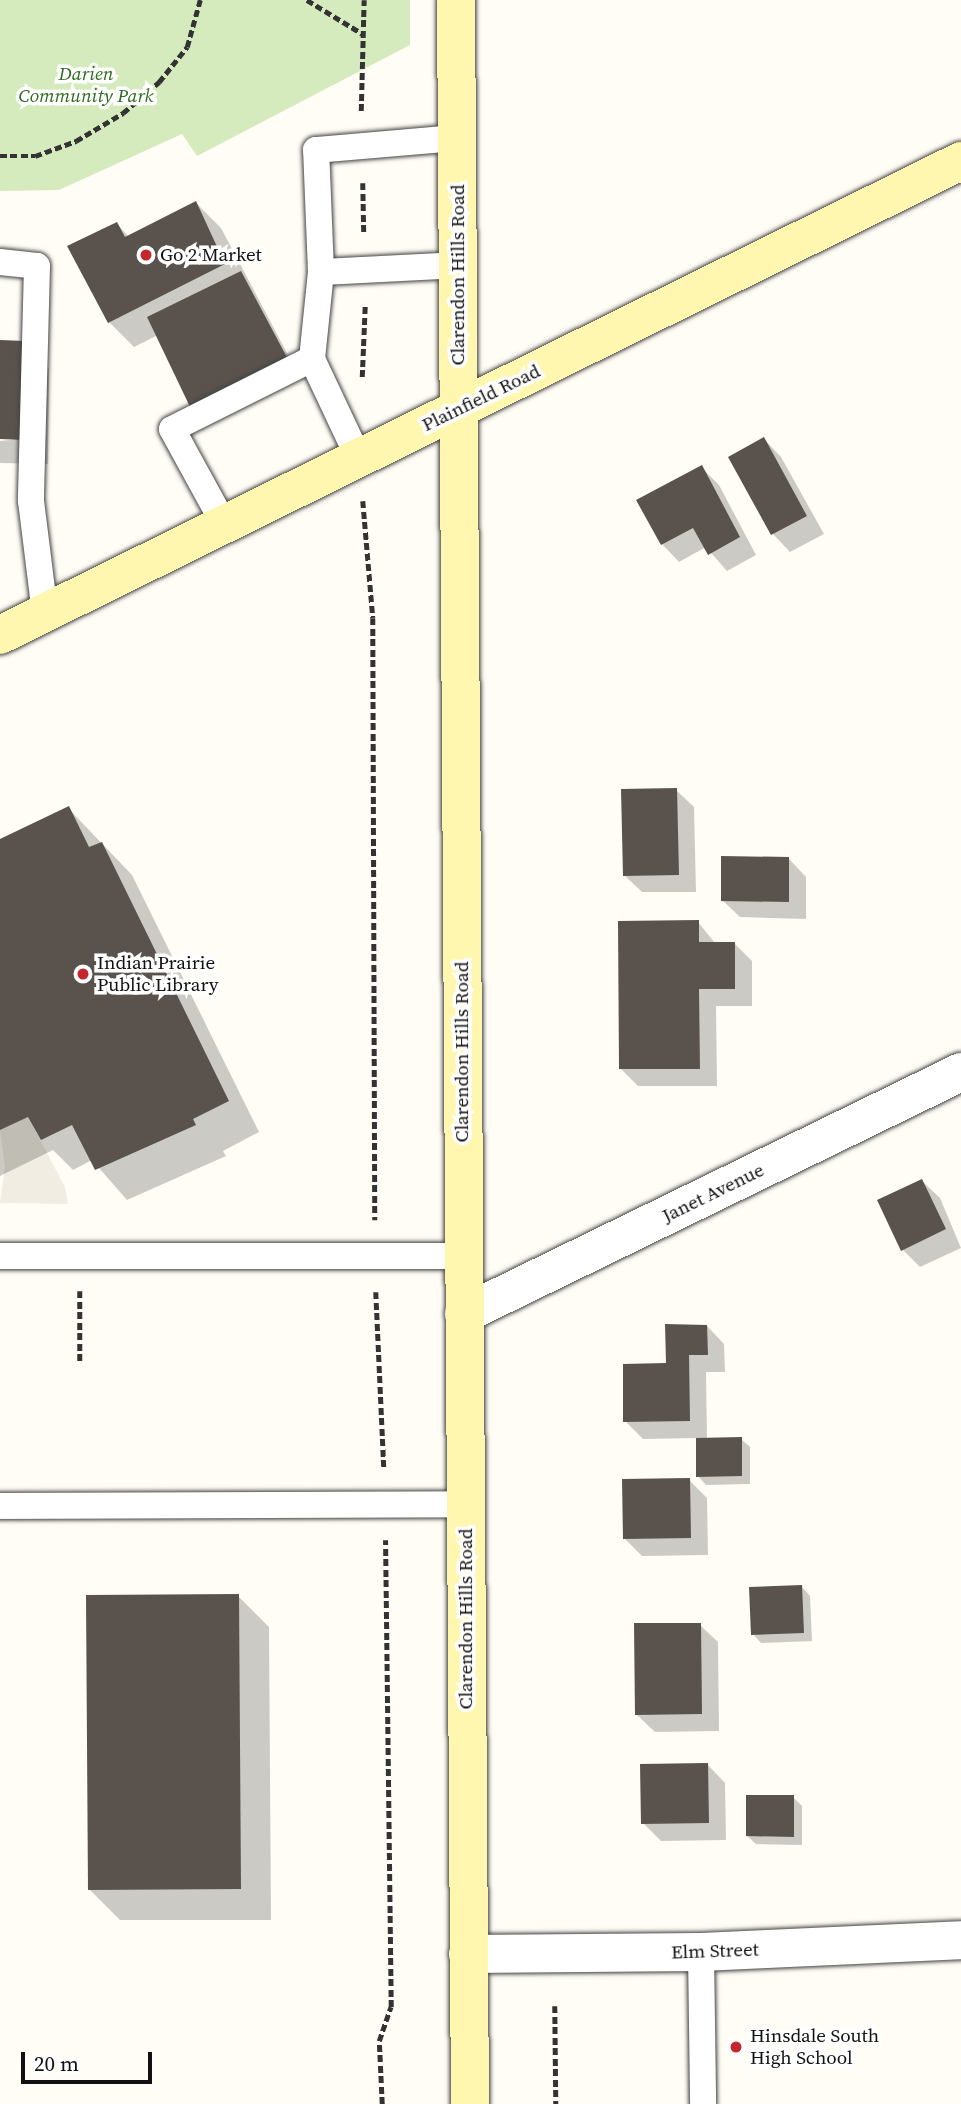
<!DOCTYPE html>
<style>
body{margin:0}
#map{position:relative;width:961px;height:2104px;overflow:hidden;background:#fffdf5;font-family:"Source Serif 4",serif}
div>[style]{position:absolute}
.green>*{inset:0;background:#d5ebbd}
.plaza>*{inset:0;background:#f1ede2}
.shadow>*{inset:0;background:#0003}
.building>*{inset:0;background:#5a524d}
.path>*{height:4.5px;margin-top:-2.25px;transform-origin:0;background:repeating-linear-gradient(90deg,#333 0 7px,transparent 0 10.5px)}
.roads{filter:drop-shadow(0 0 2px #444) drop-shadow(0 0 2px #444)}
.lane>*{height:26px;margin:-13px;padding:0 13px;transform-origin:13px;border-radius:13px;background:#fff}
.street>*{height:38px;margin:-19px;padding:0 19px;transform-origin:19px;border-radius:19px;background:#fff}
.secondary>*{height:38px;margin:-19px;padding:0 19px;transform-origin:19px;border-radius:19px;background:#fff6b0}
.dots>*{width:19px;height:19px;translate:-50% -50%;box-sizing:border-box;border:4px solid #fff;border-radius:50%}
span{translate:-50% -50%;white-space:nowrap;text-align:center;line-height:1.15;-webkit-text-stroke:7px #fff;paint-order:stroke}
.park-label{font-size:19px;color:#2f6b1f;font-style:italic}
.poi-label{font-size:19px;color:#111}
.left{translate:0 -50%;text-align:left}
.street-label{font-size:19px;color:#111}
.scale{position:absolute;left:21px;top:2052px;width:131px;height:32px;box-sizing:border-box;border:4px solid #111;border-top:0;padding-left:9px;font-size:21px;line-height:24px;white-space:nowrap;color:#111;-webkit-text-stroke:5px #fff;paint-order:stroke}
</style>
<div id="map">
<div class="green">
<div style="clip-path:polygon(0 0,410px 0,410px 45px,197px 156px,182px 134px,59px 190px,0 191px)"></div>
</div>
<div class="plaza">
<div style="clip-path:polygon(28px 1117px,65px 1187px,68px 1204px,0 1203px,5px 1167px,0 1130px)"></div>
</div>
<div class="shadow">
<div style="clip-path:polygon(196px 203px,221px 228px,297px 372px,158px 335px,134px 347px,109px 322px,117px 224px,129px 237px)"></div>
<div style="clip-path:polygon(0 342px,24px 343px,49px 368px,48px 464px,0 463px,0 441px,32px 438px,0 437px)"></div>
<div style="clip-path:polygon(764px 439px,781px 457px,824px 534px,790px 552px,773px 534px,731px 458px)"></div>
<div style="clip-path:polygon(701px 467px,719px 485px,756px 555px,727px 571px,706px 547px,679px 562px,662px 544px)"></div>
<div style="clip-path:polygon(676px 790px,694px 807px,696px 892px,642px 892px,624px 875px)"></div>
<div style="clip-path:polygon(68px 808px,132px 875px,259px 1132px,223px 1151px,226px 1156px,127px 1200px,92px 1160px,73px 1170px,53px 1150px,0 1176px,0 841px)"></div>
<div style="clip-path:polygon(789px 859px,806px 877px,806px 919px,740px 917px,722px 900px)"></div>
<div style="clip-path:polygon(698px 922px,715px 943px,734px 943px,752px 961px,752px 1006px,716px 1006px,717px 1086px,638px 1086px,621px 1069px)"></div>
<div style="clip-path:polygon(922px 1181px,940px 1198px,961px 1248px,920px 1267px,903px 1250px)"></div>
<div style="clip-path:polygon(707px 1326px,724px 1344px,725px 1372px,706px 1372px,707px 1439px,741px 1439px,750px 1447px,750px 1484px,706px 1485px,698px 1476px,697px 1438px,643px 1439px,625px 1421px,668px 1365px)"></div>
<div style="clip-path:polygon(689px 1480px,707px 1498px,708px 1555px,642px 1556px,624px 1538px)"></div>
<div style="clip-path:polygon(802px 1587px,810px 1596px,812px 1641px,761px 1643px,753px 1634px)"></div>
<div style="clip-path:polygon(238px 1596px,269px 1627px,271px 1920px,120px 1920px,90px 1890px)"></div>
<div style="clip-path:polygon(700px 1625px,718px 1642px,719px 1731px,655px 1732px,637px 1715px)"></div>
<div style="clip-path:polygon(708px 1765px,725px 1783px,726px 1840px,661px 1841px,643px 1823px)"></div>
<div style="clip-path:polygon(793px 1797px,802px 1806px,802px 1845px,756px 1844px,747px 1836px)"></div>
</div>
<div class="building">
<div style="clip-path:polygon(196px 201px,225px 264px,108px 323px,67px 246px,117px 222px,125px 237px)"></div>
<div style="clip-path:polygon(241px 271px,290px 363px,192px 411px,147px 317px)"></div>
<div style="clip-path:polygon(0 340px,25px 341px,23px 440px,0 439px)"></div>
<div style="clip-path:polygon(764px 437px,807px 516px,771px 535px,728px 457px)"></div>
<div style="clip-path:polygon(702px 465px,740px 537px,708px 555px,693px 528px,661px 545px,636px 500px)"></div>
<div style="clip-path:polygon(677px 788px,679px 875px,623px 876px,621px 789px)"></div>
<div style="clip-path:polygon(69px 806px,89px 847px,102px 842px,229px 1101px,193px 1119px,196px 1125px,95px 1170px,72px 1125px,41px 1140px,28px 1117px,0 1130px,0 839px)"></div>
<div style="clip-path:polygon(721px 856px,789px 857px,789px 902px,721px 901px)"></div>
<div style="clip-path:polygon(699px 920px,699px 942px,735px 942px,735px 989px,699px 989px,700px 1069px,619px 1069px,618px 921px)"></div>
<div style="clip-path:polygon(922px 1179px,946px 1229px,901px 1251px,877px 1200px)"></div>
<div style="clip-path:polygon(665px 1324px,707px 1325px,708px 1355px,689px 1355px,690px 1421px,623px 1422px,623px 1364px,666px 1363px)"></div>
<div style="clip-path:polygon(742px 1437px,742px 1476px,696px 1477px,696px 1438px)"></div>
<div style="clip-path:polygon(690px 1478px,691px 1538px,623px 1539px,622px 1479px)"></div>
<div style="clip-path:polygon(802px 1585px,804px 1633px,751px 1635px,749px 1587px)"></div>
<div style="clip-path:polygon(239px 1594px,241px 1889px,88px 1890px,86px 1595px)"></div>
<div style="clip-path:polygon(634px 1623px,701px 1623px,702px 1714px,635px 1715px)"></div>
<div style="clip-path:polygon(708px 1763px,709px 1823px,641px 1824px,640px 1764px)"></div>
<div style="clip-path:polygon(746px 1795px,794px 1795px,794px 1837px,746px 1836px)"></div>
</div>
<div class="path">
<div style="left:307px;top:0;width:66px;rotate:31.3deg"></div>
<div style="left:361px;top:111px;width:111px;rotate:-88.5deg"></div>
<div style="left:0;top:156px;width:35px"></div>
<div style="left:35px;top:156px;width:44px;rotate:-20.1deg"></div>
<div style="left:76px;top:141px;width:55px;rotate:-30.8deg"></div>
<div style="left:123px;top:113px;width:48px;rotate:-40.7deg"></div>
<div style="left:159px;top:82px;width:45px;rotate:-51.3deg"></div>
<div style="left:187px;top:47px;width:49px;rotate:-74.5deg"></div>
<div style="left:363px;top:183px;width:50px;rotate:88.9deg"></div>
<div style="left:362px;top:377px;width:72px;rotate:-87.6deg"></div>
<div style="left:363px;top:501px;width:117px;rotate:85.1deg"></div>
<div style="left:373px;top:618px;width:602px;rotate:89.81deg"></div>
<div style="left:80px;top:1291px;width:70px;rotate:90deg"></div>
<div style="left:376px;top:1292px;width:176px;rotate:87.4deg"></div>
<div style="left:555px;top:2006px;width:98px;rotate:89.4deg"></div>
<div style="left:382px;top:2104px;width:63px;rotate:-92.7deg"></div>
<div style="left:379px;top:2041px;width:36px;rotate:-71deg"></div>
<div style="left:391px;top:2007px;width:467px;rotate:-90.7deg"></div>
</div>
<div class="roads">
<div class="lane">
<div style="left:0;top:262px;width:37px;rotate:6deg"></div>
<div style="left:37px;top:266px;width:235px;rotate:91.5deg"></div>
<div style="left:31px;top:501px;width:113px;rotate:82.9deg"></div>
<div style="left:321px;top:272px;width:122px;rotate:-92.3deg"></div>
<div style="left:316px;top:150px;width:142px;rotate:-4.9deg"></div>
<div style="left:312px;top:359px;width:87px;rotate:-84.1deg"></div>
<div style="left:321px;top:272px;width:136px;rotate:-2.9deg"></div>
<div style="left:224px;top:524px;width:108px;rotate:-118.7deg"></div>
<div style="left:172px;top:429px;width:157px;rotate:-26.6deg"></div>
<div style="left:312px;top:359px;width:110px;rotate:64.8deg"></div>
<div style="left:0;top:1256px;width:464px"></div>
<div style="left:0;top:1506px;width:465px;rotate:-0.2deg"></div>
<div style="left:701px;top:1952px;width:152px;rotate:89.2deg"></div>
</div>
<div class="street">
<div style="left:464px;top:1314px;width:553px;rotate:-25.96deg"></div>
<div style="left:468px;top:1954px;width:233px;rotate:-0.5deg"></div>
<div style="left:701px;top:1952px;width:260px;rotate:-2.6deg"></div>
</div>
<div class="secondary">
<div style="left:456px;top:0;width:2104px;rotate:89.62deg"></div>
<div style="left:0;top:635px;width:1072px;rotate:-26.25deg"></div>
</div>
</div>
<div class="dots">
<div style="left:146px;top:255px;background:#c4262e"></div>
<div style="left:83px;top:974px;background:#c4262e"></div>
<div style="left:736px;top:2047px;background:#c4262e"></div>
</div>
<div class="park-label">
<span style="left:86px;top:85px">Darien<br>Community Park</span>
</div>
<div class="poi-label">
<span class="left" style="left:160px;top:255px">Go 2 Market</span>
<span class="left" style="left:97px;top:974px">Indian Prairie<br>Public Library</span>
<span class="left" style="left:750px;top:2047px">Hinsdale South<br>High School</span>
</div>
<div class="street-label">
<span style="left:458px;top:275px;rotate:-90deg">Clarendon Hills Road</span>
<span style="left:481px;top:398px;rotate:-26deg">Plainfield Road</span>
<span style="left:462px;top:1052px;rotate:-90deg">Clarendon Hills Road</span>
<span style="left:713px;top:1193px;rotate:-26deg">Janet Avenue</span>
<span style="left:466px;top:1619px;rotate:-90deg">Clarendon Hills Road</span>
<span style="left:715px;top:1951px;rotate:-2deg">Elm Street</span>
</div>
<div class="scale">20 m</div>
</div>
